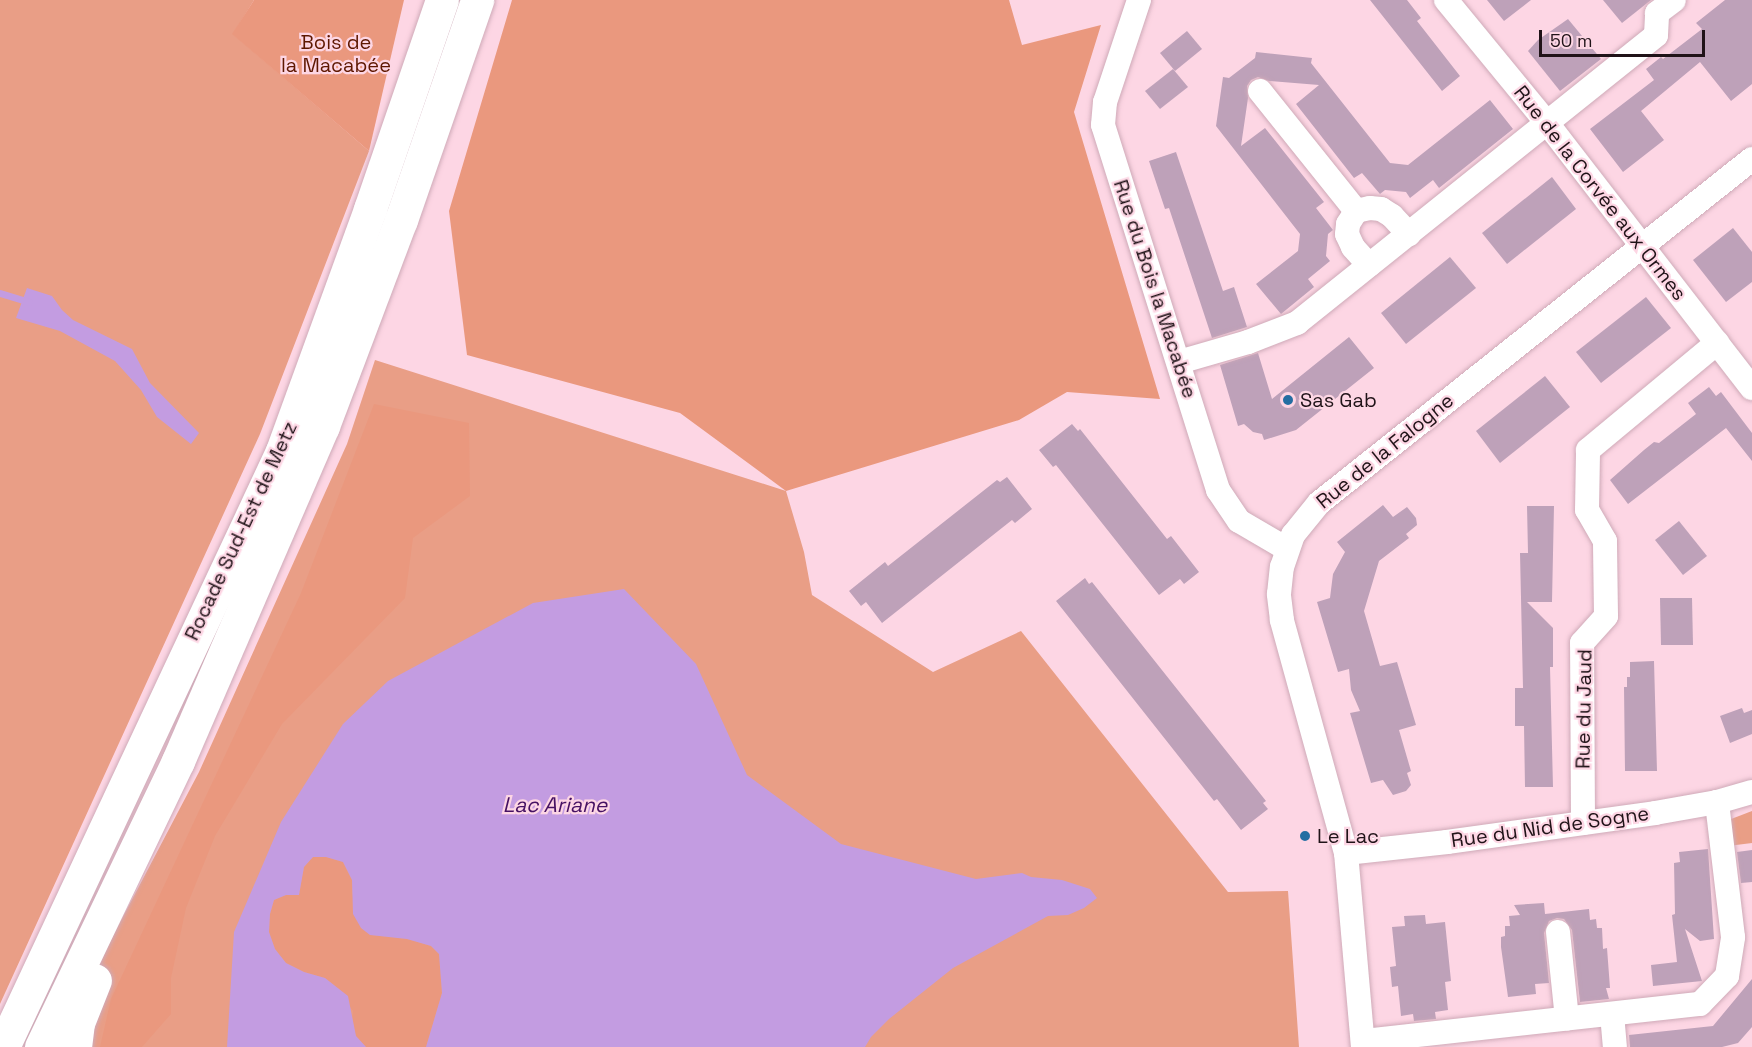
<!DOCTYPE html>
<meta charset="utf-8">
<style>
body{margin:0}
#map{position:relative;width:1752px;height:1047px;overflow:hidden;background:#fdd6e4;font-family:"Space Grotesk",sans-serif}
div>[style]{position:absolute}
.green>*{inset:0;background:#e99e86}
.forest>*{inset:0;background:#ea987e}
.water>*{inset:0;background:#c39ce1}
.stream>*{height:7px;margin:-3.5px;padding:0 3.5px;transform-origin:3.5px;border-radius:3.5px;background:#c39ce1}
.building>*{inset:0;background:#bea1b9}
.roads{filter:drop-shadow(0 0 2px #cfaab8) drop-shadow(0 0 2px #cfaab8)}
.minor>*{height:24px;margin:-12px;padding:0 12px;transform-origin:12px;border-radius:12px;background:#fff}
.highway>*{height:33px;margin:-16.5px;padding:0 16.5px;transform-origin:16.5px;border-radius:16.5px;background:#fff}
.dots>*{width:16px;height:16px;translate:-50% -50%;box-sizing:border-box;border:3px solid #fdd6e4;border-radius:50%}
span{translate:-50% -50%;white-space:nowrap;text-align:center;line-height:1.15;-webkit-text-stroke:4.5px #fdd6e4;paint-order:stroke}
.park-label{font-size:20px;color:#5e1700}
.street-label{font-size:20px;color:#201318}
.poi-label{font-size:20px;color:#201318}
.left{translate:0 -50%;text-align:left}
.water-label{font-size:21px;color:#461163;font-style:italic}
.scale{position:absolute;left:1539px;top:30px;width:166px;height:27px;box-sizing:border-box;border:3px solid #201318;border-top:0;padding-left:8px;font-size:18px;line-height:21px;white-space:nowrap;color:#201318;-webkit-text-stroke:4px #fdd6e4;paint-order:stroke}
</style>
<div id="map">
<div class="green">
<div style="clip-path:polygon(0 0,254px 0,233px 34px,369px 151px,260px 434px,0 1004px)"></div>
<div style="clip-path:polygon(375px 360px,786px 491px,804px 552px,812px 595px,933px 672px,1021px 631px,1228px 892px,1288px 891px,1299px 1047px,75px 1047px,78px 1023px,106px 949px,199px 772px,347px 444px)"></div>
<div style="clip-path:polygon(1752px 811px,1752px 843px,1728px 846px,1726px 821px)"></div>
</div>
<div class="forest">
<div style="clip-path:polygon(254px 0,404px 0,369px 151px,232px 34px)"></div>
<div style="clip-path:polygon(512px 0,1009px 0,1022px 45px,1101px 25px,1074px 112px,1160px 399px,1067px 392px,1019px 420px,786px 491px,680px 413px,467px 355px,449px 211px)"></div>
<div style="clip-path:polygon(374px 404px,469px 423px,470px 496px,413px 538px,405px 598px,282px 724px,215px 836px,186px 908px,171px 978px,171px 1014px,142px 1047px,100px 1047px,111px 999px,301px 593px)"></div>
<div style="clip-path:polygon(313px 857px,326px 857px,343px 862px,352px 880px,352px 893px,362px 928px,371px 935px,407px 939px,431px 946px,439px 954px,442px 993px,426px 1047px,366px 1047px,356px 1036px,352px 1023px,353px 1011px,335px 986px,325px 978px,304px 972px,286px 963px,275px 949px,269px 932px,270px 914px,274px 900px,286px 895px,299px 895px,304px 867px)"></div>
</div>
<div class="water">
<div style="clip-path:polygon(27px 288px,52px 296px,62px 310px,73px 320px,132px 349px,150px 383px,199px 433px,191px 444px,157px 417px,141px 390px,115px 361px,60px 331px,16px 318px)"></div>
<div style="clip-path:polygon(624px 589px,696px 664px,747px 775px,841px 844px,976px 879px,1022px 873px,1031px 877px,1062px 880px,1090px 889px,1097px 898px,1084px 908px,1068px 915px,1048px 916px,953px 968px,889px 1019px,871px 1037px,865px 1047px,426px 1047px,442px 993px,439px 954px,431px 946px,407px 939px,370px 935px,361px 928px,353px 914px,352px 880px,343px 862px,326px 857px,313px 857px,304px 867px,299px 895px,286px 895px,274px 900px,270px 914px,269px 932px,275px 949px,286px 963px,304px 972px,325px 978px,348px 996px,356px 1036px,366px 1047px,227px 1047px,234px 932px,281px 822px,343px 724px,388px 681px,533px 603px)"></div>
</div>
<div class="stream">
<div style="left:0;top:293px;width:30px;rotate:17deg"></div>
</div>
<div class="building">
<div style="clip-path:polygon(1370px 0,1407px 0,1421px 18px,1417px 21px,1460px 76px,1442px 91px)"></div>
<div style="clip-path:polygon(1487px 0,1531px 0,1504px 21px)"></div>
<div style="clip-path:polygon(1603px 0,1651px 0,1622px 23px)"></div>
<div style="clip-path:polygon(1725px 0,1752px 0,1752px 84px,1731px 101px,1700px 62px,1641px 111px,1664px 140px,1623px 172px,1590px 129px,1654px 80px,1646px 69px,1661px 57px,1663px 59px,1702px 29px,1696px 23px)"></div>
<div style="clip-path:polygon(1568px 19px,1601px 59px,1560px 91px,1528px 51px,1538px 40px)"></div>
<div style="clip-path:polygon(1187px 31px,1202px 49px,1175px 71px,1160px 53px)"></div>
<div style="clip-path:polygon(1256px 52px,1312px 58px,1311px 63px,1390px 163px,1408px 165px,1490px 100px,1513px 129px,1439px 188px,1433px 180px,1410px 198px,1406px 192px,1385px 190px,1380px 194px,1362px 173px,1354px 178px,1296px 104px,1319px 85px,1269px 81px,1258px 77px,1251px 80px,1247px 86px,1248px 98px,1241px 146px,1265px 128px,1324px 202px,1316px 208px,1333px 230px,1328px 234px,1326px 256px,1330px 261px,1308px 279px,1314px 287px,1281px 314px,1256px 284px,1298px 251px,1300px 234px,1216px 126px,1223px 77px,1229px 78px,1255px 58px)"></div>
<div style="clip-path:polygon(1173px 69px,1188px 87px,1160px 109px,1145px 91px)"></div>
<div style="clip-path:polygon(1176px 152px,1223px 291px,1234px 287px,1247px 327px,1212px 338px,1169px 208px,1165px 209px,1149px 161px)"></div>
<div style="clip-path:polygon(1552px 177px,1576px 209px,1507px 264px,1482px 233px)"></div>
<div style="clip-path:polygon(1733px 228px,1752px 252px,1752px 282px,1726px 302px,1693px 260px)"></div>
<div style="clip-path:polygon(1450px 257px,1476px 288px,1406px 344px,1381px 313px)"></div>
<div style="clip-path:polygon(1646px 297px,1671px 328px,1601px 383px,1576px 352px)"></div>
<div style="clip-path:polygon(1349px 337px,1374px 368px,1296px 430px,1264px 440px,1262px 434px,1253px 432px,1244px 424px,1238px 426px,1220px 365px,1258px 353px,1272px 399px)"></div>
<div style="clip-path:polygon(1545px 376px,1570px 407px,1500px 463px,1476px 431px)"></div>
<div style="clip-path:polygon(1709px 387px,1716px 396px,1721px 392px,1752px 433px,1752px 461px,1726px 428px,1628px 504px,1610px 480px,1644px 450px,1654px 442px,1659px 443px,1696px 414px,1688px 403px)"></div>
<div style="clip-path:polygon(1072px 424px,1078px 431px,1080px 429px,1167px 539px,1171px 536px,1199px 572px,1184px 584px,1180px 579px,1159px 595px,1056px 465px,1053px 467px,1039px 450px)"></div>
<div style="clip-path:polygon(1007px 477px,1032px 509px,1015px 523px,1012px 520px,882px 623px,866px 602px,861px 606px,849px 591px,885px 562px,888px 566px,997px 480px,1000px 482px)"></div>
<div style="clip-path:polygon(1383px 505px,1393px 517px,1407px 507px,1416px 518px,1417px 525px,1406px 534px,1409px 538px,1379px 561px,1364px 611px,1380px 666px,1397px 662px,1416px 725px,1399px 730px,1411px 771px,1407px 773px,1411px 785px,1406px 791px,1393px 795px,1383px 780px,1371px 783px,1350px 713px,1360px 711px,1351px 690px,1349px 669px,1338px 672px,1317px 602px,1330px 598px,1333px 574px,1345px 552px,1337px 542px)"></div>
<div style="clip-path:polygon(1527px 506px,1554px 506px,1552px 602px,1527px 602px,1553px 628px,1553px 667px,1550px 667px,1553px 787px,1525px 787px,1524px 726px,1515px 726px,1515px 688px,1523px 688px,1520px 553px,1528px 553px)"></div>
<div style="clip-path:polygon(1679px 521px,1707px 556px,1683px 575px,1655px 540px)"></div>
<div style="clip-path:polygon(1085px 578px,1089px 584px,1092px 582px,1266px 801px,1263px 803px,1268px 809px,1241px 830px,1217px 799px,1214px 801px,1056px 601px)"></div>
<div style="clip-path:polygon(1660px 598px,1692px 598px,1693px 645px,1661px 645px)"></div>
<div style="clip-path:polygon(1654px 661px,1657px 771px,1625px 771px,1624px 687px,1627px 687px,1627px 677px,1630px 677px,1630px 662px)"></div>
<div style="clip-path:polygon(1742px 708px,1744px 713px,1752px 710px,1752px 734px,1730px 743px,1720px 716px)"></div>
<div style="clip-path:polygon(1708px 849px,1714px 939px,1700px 941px,1685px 929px,1702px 981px,1653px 986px,1651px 965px,1677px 962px,1672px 915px,1675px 914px,1674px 863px,1680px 862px,1679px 852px)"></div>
<div style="clip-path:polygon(1752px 850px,1752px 882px,1741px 883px,1737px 852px)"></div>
<div style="clip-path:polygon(1544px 903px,1545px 914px,1589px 909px,1590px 920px,1596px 919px,1597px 928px,1602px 928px,1603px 949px,1607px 948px,1610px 988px,1606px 988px,1609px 999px,1580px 1002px,1572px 930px,1564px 919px,1557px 918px,1549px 921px,1544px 933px,1549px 983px,1535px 984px,1536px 994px,1508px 997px,1501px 947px,1501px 937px,1505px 936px,1505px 926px,1510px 926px,1509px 916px,1520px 915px,1514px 905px)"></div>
<div style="clip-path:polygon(1425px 915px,1426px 924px,1445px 922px,1451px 981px,1445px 982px,1448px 1010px,1435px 1012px,1436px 1019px,1414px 1021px,1413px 1014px,1401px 1016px,1398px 986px,1392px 987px,1390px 967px,1396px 966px,1392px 927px,1405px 926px,1404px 916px)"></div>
<div style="clip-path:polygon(1752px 979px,1752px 1027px,1738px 1043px,1722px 1047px,1630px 1047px,1629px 1035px,1713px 1026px)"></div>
</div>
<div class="roads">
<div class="minor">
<div style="left:1139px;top:0;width:108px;rotate:108.4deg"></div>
<div style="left:1105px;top:102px;width:23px;rotate:95deg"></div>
<div style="left:1103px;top:125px;width:383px;rotate:72.5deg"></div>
<div style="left:1218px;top:490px;width:37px;rotate:56deg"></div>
<div style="left:1239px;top:521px;width:56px;rotate:30.3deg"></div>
<div style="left:1446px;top:0;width:159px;rotate:50.6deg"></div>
<div style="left:1547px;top:123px;width:335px;rotate:52.3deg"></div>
<div style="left:1260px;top:91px;width:154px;rotate:51.3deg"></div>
<div style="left:1369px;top:265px;width:24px;rotate:-132deg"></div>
<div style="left:1353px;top:247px;width:14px;rotate:-115deg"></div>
<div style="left:1347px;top:234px;width:10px;rotate:-84deg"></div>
<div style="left:1348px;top:224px;width:15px;rotate:-58deg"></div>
<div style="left:1356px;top:211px;width:14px;rotate:-12deg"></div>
<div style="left:1370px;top:208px;width:11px;rotate:5deg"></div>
<div style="left:1381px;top:209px;width:13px;rotate:32deg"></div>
<div style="left:1392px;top:216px;width:25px;rotate:47deg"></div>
<div style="left:1179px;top:362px;width:72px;rotate:-16.2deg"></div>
<div style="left:1248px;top:342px;width:53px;rotate:-21.2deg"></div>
<div style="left:1297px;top:323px;width:460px;rotate:-38.7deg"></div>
<div style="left:1656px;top:35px;width:22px;rotate:-87deg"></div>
<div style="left:1657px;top:13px;width:21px;rotate:-37deg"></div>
<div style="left:1583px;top:823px;width:180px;rotate:-90.3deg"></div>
<div style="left:1582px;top:643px;width:36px;rotate:-48deg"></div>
<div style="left:1606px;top:616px;width:75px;rotate:-90.8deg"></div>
<div style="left:1605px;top:541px;width:36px;rotate:-120deg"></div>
<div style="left:1587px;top:510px;width:60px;rotate:-89deg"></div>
<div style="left:1588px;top:450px;width:168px;rotate:-39.7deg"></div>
<div style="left:1346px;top:853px;width:102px;rotate:-6.2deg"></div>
<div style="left:1447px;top:842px;width:210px;rotate:-7.9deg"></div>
<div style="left:1655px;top:813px;width:63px;rotate:-10.1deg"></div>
<div style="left:1717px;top:802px;width:36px;rotate:-16deg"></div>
<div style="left:1558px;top:932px;width:87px;rotate:84.1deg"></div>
<div style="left:1612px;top:1014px;width:33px;rotate:85deg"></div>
<div style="left:1363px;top:1041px;width:339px;rotate:-6.3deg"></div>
<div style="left:1700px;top:1004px;width:39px;rotate:-46deg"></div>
<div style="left:1727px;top:976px;width:39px;rotate:-81deg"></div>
<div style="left:1733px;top:937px;width:136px;rotate:-96.8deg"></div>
<div style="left:1363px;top:1047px;width:195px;rotate:-95deg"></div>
<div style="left:1346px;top:853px;width:242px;rotate:-105.4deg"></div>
<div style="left:1282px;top:620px;width:26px;rotate:-97deg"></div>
<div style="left:1279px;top:594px;width:27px;rotate:-84deg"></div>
<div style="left:1282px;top:567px;width:34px;rotate:-71deg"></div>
<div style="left:1293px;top:535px;width:41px;rotate:-50.9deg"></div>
<div style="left:1319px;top:503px;width:553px;rotate:-38.47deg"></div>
</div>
<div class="highway">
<div style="left:3px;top:1047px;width:658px;rotate:-64.91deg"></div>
<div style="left:282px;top:451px;width:258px;rotate:-70deg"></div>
<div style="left:370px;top:209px;width:221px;rotate:-71deg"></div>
<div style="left:41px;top:1047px;width:317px;rotate:-64.4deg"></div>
<div style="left:178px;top:761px;width:365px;rotate:-66.6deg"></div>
<div style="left:323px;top:426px;width:220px;rotate:-69.3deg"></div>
<div style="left:401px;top:220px;width:233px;rotate:-70.9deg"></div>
<div style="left:75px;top:1047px;width:24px;rotate:-83deg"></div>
<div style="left:78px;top:1023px;width:46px;rotate:-68.4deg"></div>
</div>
</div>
<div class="dots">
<div style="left:1288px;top:400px;background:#246ea2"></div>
<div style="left:1305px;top:836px;background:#246ea2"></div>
</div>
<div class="park-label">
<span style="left:336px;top:54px">Bois de<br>la Macabée</span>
</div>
<div class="street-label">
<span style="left:1600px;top:193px;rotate:52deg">Rue de la Corvée aux Ormes</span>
<span style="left:1155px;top:289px;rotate:72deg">Rue du Bois la Macabée</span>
<span style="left:1385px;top:451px;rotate:-39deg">Rue de la Falogne</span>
<span style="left:241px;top:531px;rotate:-65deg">Rocade Sud-Est de Metz</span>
<span style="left:1584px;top:709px;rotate:-89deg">Rue du Jaud</span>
<span style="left:1550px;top:827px;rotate:-8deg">Rue du Nid de Sogne</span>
</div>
<div class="poi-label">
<span class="left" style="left:1300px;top:400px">Sas Gab</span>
<span class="left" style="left:1317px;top:836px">Le Lac</span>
</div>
<div class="water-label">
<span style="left:555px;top:805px">Lac Ariane</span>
</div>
<div class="scale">50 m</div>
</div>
